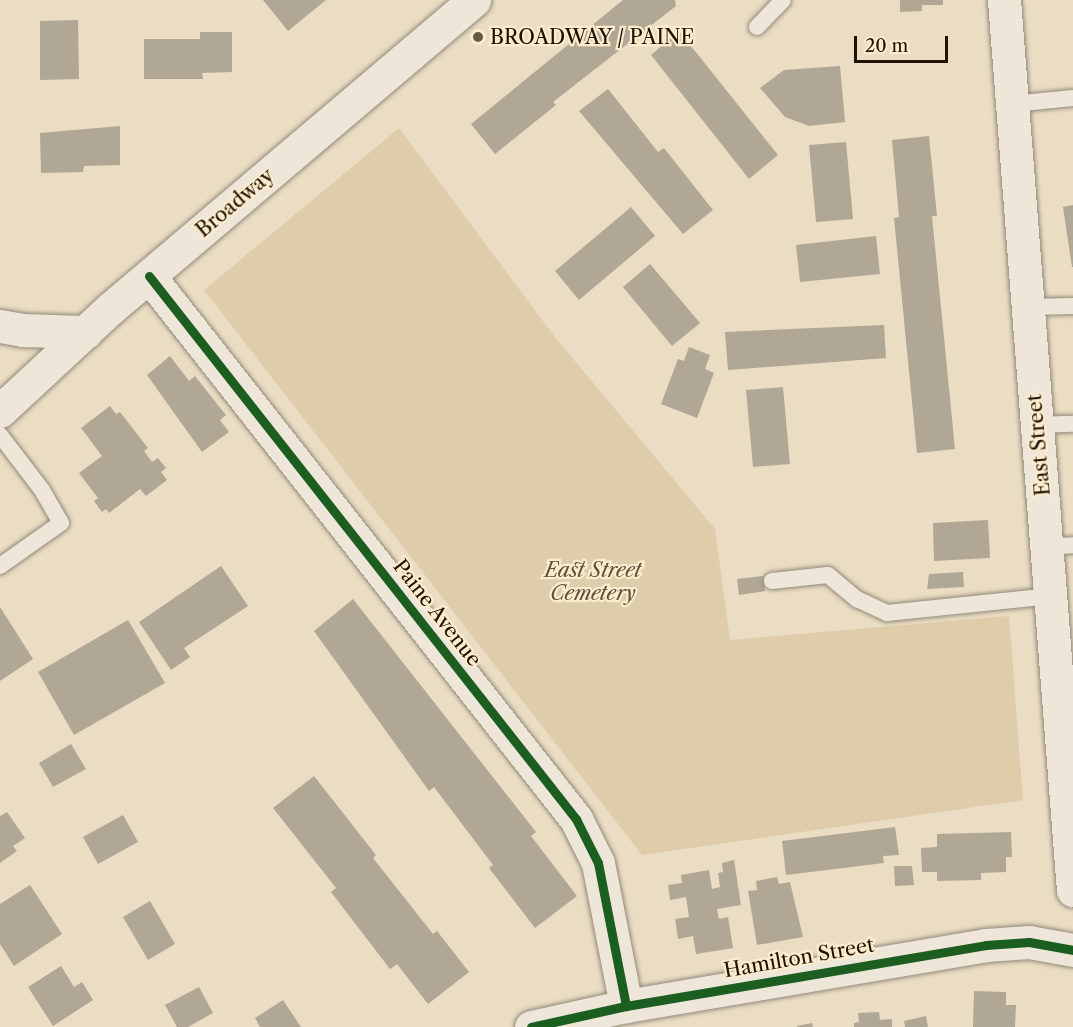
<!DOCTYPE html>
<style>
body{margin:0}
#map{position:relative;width:1073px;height:1027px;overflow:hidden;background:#eaddc3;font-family:"Libre Caslon Text",serif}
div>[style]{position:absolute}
.green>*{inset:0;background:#deccaa}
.building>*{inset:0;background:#b0a795}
.roads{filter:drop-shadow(0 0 2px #928979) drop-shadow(0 0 2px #928979)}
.service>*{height:16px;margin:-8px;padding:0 8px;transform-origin:8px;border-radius:8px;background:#ede6d9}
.minor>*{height:33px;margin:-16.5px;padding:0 16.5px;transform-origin:16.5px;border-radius:16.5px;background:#ede6d9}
.tertiary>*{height:33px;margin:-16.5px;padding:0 16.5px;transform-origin:16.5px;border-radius:16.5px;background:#ede6d9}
.secondary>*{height:33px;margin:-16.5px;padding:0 16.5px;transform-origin:16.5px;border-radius:16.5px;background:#ede6d9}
.cycleway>*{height:9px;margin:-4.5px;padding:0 4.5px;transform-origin:4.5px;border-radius:4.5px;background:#1b5e20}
.dots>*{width:16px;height:16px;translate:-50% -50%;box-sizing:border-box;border:3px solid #fcecce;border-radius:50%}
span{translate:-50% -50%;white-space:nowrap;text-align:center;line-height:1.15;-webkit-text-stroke:4.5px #fcecce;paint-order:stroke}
.poi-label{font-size:20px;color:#201304}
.left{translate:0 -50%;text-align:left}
.street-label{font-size:20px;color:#201304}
.park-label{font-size:20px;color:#5f4f37;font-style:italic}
.scale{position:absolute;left:854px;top:36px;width:94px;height:27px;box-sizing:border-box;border:3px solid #201304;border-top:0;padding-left:8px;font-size:18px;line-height:21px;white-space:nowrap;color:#201304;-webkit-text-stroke:4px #fcecce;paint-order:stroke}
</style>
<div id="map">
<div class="green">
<div style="clip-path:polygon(399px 128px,554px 336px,715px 529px,730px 640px,1009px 616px,1023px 800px,642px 855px,204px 290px)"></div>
</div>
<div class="building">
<div style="clip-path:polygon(263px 0,326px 0,288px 31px)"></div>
<div style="clip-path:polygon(623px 0,675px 0,676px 6px,553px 102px,556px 105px,495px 154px,471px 124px)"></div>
<div style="clip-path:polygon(900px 0,943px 0,943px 5px,922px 5px,922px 11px,900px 12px)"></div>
<div style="clip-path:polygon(78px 20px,79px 79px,40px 80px,40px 21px)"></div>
<div style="clip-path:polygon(679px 31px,778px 155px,749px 179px,651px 55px)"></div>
<div style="clip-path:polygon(200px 32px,232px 32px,232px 72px,202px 73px,203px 79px,144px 79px,144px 39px,200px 39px)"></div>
<div style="clip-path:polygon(840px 66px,845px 122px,809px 126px,785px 117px,760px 88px,784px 70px)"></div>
<div style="clip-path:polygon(608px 89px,658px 152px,664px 148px,713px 210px,683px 234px,579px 111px)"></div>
<div style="clip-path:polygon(120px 126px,120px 165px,84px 166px,83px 172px,41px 173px,40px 133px)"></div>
<div style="clip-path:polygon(929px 136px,937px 216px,932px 216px,955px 449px,917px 453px,894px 218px,899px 217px,892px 140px)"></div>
<div style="clip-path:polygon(846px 142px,853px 219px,816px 222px,809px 145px)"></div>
<div style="clip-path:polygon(1073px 205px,1073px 267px,1072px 267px,1063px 207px)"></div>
<div style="clip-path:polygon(631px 207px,655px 236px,579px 300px,555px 271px)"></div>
<div style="clip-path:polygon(876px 236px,880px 274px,800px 282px,796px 245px)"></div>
<div style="clip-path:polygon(650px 264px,700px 323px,672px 346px,623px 287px)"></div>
<div style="clip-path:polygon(884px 325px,886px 358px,728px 370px,725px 332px)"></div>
<div style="clip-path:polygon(689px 347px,710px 355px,705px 369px,714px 373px,697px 418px,661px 404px,678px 359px,684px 361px)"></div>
<div style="clip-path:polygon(170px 356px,189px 381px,195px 376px,226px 415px,220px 420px,229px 432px,202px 452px,147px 375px)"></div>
<div style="clip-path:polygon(783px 387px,790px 464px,753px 467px,746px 390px)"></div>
<div style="clip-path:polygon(110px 406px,116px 414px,120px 412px,148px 448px,144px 451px,152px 462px,158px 458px,166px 468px,161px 472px,167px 480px,146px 496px,140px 489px,109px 513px,106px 509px,102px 512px,94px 501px,98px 498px,79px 473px,102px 456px,81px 428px)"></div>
<div style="clip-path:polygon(988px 520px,990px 558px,934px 561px,933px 523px)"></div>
<div style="clip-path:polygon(221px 566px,248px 606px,184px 648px,190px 657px,171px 670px,139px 622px)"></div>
<div style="clip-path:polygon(963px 572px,964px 587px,927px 589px,929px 574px)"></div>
<div style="clip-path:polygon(763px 576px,765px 591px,739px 595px,737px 579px)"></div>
<div style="clip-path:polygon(353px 599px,536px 832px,531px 836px,577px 896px,535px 928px,489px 868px,493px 865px,434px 787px,429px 791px,314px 631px)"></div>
<div style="clip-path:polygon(0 607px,33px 659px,0 681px)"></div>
<div style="clip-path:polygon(128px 620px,165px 683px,74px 735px,38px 672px)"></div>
<div style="clip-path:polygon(71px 744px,86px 769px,53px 787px,39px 763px)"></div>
<div style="clip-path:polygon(314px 776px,376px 855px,373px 858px,433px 934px,437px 931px,469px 972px,428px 1004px,397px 964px,390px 969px,331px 892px,336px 888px,273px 808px)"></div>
<div style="clip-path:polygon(7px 812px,25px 838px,13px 846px,17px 851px,0 863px,0 816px)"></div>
<div style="clip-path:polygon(123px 815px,138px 842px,98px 864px,83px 837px)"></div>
<div style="clip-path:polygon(895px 827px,899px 855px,883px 856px,884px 863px,786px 875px,782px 841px)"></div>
<div style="clip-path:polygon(1011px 832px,1012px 857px,1006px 857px,1006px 872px,981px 873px,981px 880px,937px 881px,937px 872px,922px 872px,921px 848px,937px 847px,937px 834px)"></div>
<div style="clip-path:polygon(734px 860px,741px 905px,717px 909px,719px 919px,728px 917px,733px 948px,696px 954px,693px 936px,678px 939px,675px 919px,689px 917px,686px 897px,670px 900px,668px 885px,682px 883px,681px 875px,709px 870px,712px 889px,720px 887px,718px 873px,723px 872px,722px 863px)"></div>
<div style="clip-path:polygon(894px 866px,912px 866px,914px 885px,895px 886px)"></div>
<div style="clip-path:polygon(777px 877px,779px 884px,790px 882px,803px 937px,757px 945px,748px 891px,757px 890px,756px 881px)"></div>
<div style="clip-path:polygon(30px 885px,62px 934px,14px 966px,0 944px,0 904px)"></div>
<div style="clip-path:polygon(150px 901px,175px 944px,148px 960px,123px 917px)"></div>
<div style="clip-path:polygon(61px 966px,74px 987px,82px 982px,93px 1000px,53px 1026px,28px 987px)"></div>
<div style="clip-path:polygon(199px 987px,213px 1013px,188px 1027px,177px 1027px,165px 1005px)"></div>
<div style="clip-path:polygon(974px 991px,1006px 992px,1006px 1005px,1016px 1005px,1015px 1027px,973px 1027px)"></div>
<div style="clip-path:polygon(283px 1000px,301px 1027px,260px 1027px,255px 1018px)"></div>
<div style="clip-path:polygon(879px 1012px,880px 1020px,892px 1019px,892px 1027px,854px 1027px,854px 1023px,859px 1022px,858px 1013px)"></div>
<div style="clip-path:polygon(926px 1016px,928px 1027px,905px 1027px,904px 1021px)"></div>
<div style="clip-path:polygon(812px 1023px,813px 1027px,797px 1027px,797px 1026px)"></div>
</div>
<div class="roads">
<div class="service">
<div style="left:757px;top:27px;width:37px;rotate:-46deg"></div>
<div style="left:1012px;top:104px;width:61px;rotate:-5.6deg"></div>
<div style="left:1028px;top:307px;width:45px;rotate:-1.3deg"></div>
<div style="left:1037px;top:425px;width:36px;rotate:-2deg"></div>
<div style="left:0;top:435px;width:69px;rotate:52.6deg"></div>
<div style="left:42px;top:490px;width:38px;rotate:60deg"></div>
<div style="left:61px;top:523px;width:75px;rotate:144.8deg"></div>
<div style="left:1047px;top:547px;width:26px;rotate:-4deg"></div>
<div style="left:772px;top:581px;width:56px;rotate:-6.1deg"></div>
<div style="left:828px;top:575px;width:38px;rotate:40deg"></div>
<div style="left:857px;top:599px;width:33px;rotate:25deg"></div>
<div style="left:887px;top:613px;width:165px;rotate:-5.9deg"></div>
</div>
<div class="minor">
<div style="left:149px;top:276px;width:691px;rotate:51.82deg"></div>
<div style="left:576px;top:819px;width:49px;rotate:63.4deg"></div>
<div style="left:598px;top:863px;width:146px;rotate:78.9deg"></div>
<div style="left:531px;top:1027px;width:97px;rotate:-12.5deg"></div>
<div style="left:626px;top:1006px;width:365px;rotate:-9.6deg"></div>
<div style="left:986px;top:945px;width:43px;rotate:-4deg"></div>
<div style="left:1029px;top:942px;width:45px;rotate:10.3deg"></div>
</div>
<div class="tertiary">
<div style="left:0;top:326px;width:22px;rotate:10deg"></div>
<div style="left:22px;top:330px;width:64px;rotate:1.8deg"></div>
</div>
<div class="secondary">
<div style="left:1004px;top:0;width:893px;rotate:85.57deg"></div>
<div style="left:0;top:411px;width:151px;rotate:-42.9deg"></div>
<div style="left:111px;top:308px;width:476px;rotate:-40.3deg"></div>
</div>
</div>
<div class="cycleway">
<div style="left:149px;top:276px;width:691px;rotate:51.82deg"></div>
<div style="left:576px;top:819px;width:49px;rotate:63.4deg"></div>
<div style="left:598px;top:863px;width:146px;rotate:78.9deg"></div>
<div style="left:531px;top:1027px;width:97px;rotate:-12.5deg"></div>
<div style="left:626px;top:1006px;width:365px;rotate:-9.6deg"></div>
<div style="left:986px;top:945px;width:43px;rotate:-4deg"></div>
<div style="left:1029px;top:942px;width:45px;rotate:10.3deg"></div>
</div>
<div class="dots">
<div style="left:478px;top:37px;background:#675a47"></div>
</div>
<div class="poi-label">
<span class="left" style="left:490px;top:37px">BROADWAY / PAINE</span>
</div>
<div class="street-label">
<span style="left:235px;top:203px;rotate:-40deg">Broadway</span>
<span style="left:1039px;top:445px;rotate:-95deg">East Street</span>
<span style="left:437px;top:613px;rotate:52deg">Paine Avenue</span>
<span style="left:799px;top:958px;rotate:-10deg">Hamilton Street</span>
</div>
<div class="park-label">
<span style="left:593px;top:582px">East Street<br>Cemetery</span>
</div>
<div class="scale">20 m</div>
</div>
